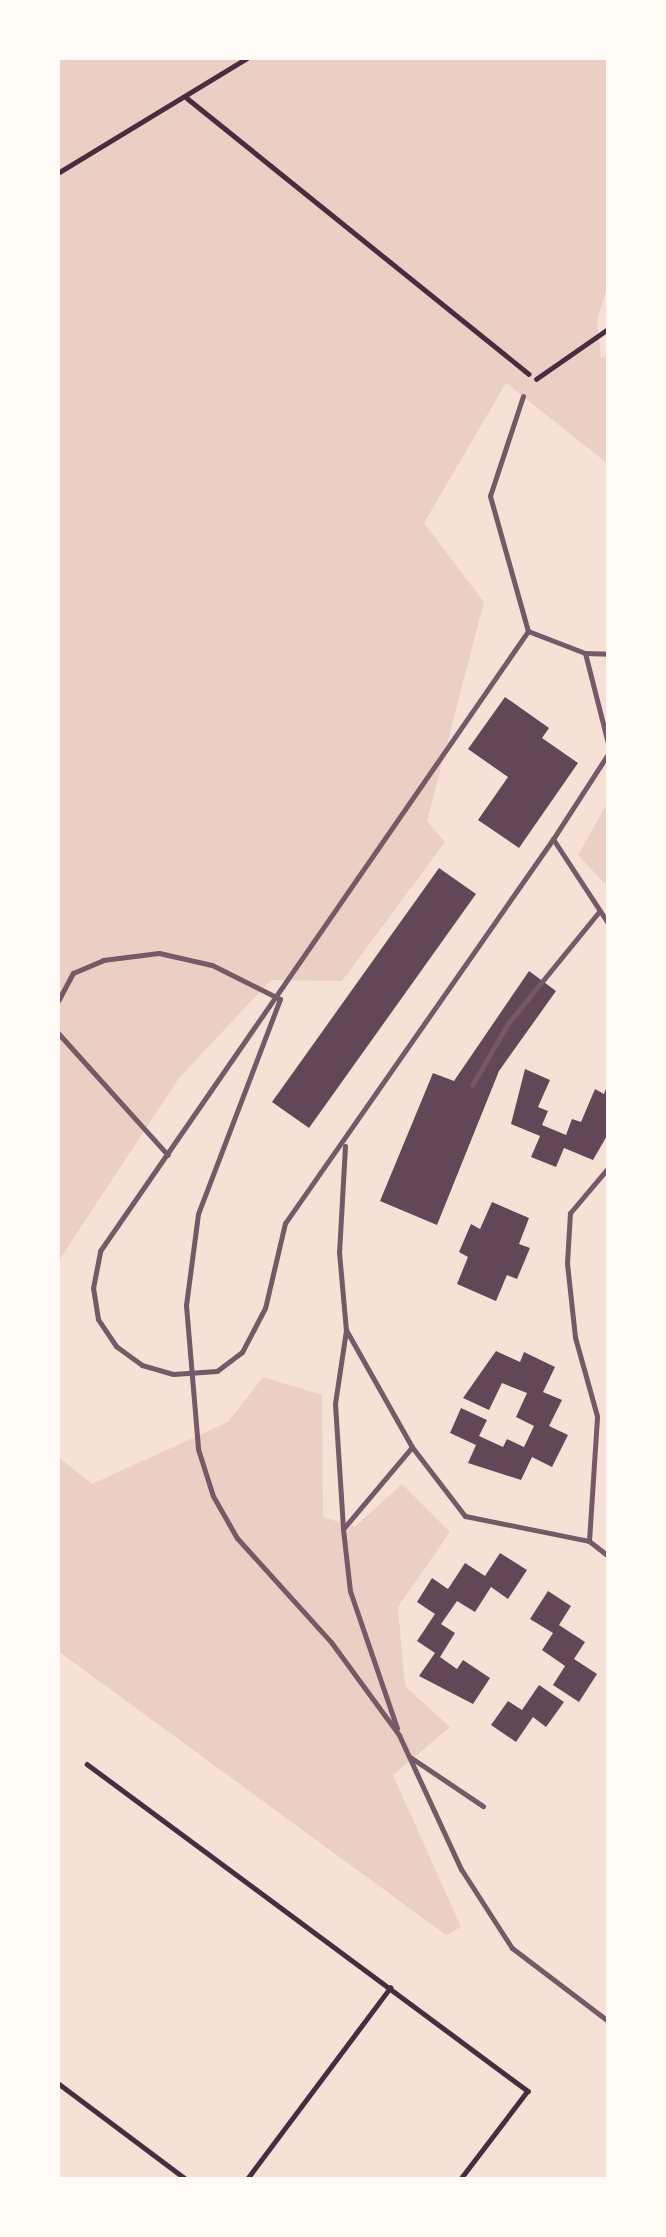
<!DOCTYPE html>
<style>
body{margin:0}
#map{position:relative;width:666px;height:2237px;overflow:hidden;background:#f7e1d7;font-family:"Exo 2",sans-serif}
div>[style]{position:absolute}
.green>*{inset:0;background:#ebcfc5}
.building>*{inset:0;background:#644757}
.path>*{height:4.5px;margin:-2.25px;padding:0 2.25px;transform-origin:2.25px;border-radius:2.25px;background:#4a2c40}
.service>*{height:5px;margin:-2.5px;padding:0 2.5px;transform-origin:2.5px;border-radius:2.5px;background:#755966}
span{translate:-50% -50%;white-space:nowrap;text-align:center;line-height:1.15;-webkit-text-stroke:5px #fffaf5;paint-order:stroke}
.frame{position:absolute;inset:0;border:60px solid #fffaf5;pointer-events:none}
</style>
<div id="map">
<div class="green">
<div style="clip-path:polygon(58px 58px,608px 58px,608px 285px,597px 320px,601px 358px,608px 355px,608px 464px,506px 383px,424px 523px,484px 602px,427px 821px,445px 842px,342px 981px,271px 980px,179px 1078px,58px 1262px)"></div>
<div style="clip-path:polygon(608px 802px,608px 887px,578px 855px)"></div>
<div style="clip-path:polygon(263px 1377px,322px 1395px,323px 1517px,355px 1527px,402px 1484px,450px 1532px,398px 1607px,405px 1686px,450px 1727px,393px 1775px,461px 1927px,446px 1935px,58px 1651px,58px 1457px,92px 1484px,228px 1422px)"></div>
</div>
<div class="building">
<div style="clip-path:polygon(505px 697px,549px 728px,542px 738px,578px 763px,519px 848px,478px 820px,508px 777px,468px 749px)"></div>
<div style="clip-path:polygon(439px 868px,476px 894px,309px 1128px,272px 1102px)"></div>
<div style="clip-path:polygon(529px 971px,556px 991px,499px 1071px,437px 1225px,380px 1201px,433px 1073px,454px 1081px)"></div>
<div style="clip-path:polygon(525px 1069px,550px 1080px,538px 1107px,548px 1111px,542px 1125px,566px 1135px,572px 1119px,581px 1122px,595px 1089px,604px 1094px,608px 1083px,608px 1134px,593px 1160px,564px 1148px,556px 1167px,531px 1157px,540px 1136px,511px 1124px)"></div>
<div style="clip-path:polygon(492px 1202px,529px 1218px,519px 1244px,530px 1248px,517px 1279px,507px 1275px,496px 1301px,457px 1284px,468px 1257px,459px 1252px,471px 1224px,480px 1229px)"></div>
<div style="clip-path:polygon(496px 1351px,520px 1362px,524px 1352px,555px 1367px,543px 1392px,562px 1400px,549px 1426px,568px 1435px,552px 1467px,532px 1457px,521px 1480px,468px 1463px,476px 1445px,450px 1433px,461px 1408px,487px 1420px,479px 1436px,503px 1447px,507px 1439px,524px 1447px,534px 1426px,516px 1417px,527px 1393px,502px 1383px,489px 1410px,463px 1398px)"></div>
<div style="clip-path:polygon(500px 1553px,527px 1570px,508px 1599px,491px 1587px,475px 1612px,457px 1601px,441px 1624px,455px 1633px,440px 1657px,457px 1669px,463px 1660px,490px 1678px,473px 1704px,419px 1676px,435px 1653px,417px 1641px,435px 1614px,417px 1602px,432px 1578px,448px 1589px,465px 1563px,485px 1576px)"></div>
<div style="clip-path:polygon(548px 1591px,571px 1606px,559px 1625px,585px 1642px,574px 1659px,597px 1674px,579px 1702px,553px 1685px,565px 1666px,542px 1650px,553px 1633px,530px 1619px)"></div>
<div style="clip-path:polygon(539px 1685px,564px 1702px,546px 1727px,533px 1717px,516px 1742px,491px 1725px,508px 1701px,522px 1710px)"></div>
</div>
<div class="path">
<div style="left:187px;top:98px;width:439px;rotate:38.9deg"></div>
<div style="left:58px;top:173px;width:221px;rotate:-31.3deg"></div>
<div style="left:536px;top:379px;width:88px;rotate:-34.8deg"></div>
<div style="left:87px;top:1764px;width:549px;rotate:36.56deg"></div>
<div style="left:528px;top:2091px;width:111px;rotate:127.3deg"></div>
<div style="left:58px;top:2083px;width:160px;rotate:36.9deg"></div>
<div style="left:247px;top:2179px;width:239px;rotate:-53.2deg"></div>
</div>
<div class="service">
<div style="left:523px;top:396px;width:105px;rotate:108.3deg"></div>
<div style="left:490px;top:496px;width:140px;rotate:74.3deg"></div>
<div style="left:585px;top:653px;width:23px;rotate:2deg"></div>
<div style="left:608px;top:754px;width:101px;rotate:122.9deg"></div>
<div style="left:553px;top:839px;width:100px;rotate:56.8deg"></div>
<div style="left:553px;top:839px;width:468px;rotate:124.9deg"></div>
<div style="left:285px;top:1223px;width:87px;rotate:103.2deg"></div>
<div style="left:265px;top:1308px;width:50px;rotate:117.6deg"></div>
<div style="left:242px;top:1352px;width:31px;rotate:143deg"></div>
<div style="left:217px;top:1371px;width:44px;rotate:176.1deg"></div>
<div style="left:173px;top:1374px;width:32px;rotate:-164deg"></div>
<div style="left:142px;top:1365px;width:32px;rotate:-144deg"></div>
<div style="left:116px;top:1346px;width:32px;rotate:-124deg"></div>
<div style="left:98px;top:1319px;width:31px;rotate:-99deg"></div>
<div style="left:93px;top:1288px;width:38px;rotate:-79deg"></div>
<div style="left:100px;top:1251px;width:753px;rotate:-55.38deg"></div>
<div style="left:528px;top:631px;width:61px;rotate:21.1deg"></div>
<div style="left:585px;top:653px;width:93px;rotate:75.7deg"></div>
<div style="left:58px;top:1001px;width:32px;rotate:-62deg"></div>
<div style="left:73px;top:973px;width:33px;rotate:-23deg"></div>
<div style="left:103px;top:960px;width:56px;rotate:-7.1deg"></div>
<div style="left:159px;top:953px;width:54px;rotate:12.8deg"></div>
<div style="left:212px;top:965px;width:76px;rotate:26.6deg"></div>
<div style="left:280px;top:999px;width:230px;rotate:110.9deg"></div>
<div style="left:198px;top:1214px;width:92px;rotate:97.5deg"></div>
<div style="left:186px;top:1305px;width:144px;rotate:85.2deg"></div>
<div style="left:198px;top:1449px;width:49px;rotate:72.3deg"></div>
<div style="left:213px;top:1496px;width:48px;rotate:60.3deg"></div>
<div style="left:237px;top:1538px;width:140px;rotate:47.9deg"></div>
<div style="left:331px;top:1642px;width:115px;rotate:53.8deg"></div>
<div style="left:399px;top:1735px;width:148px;rotate:65.2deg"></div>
<div style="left:461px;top:1869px;width:94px;rotate:57.2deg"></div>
<div style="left:512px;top:1948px;width:121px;rotate:37.2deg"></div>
<div style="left:58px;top:1033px;width:164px;rotate:48deg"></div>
<div style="left:472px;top:1085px;width:73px;rotate:-59.6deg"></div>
<div style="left:509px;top:1022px;width:141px;rotate:-50.8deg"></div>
<div style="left:345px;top:1146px;width:106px;rotate:93.2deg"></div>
<div style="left:339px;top:1252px;width:78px;rotate:84.9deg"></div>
<div style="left:346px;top:1330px;width:75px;rotate:98.5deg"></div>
<div style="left:335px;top:1404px;width:125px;rotate:86.3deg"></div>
<div style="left:343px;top:1529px;width:62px;rotate:83.6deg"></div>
<div style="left:350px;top:1591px;width:145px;rotate:71.1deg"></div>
<div style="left:412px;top:1447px;width:87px;rotate:52.5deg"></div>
<div style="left:465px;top:1516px;width:126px;rotate:11.4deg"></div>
<div style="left:589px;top:1541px;width:125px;rotate:-86.3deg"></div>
<div style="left:597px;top:1416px;width:82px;rotate:-105.6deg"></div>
<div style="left:575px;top:1337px;width:74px;rotate:-96.2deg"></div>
<div style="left:567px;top:1263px;width:50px;rotate:-86.6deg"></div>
<div style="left:570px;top:1213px;width:59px;rotate:-49.8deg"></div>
<div style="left:343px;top:1529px;width:107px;rotate:-49.9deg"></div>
<div style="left:412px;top:1447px;width:134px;rotate:-119.4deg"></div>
<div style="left:589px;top:1541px;width:24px;rotate:38deg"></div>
<div style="left:410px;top:1757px;width:88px;rotate:33.9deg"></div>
</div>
<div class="frame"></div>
</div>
